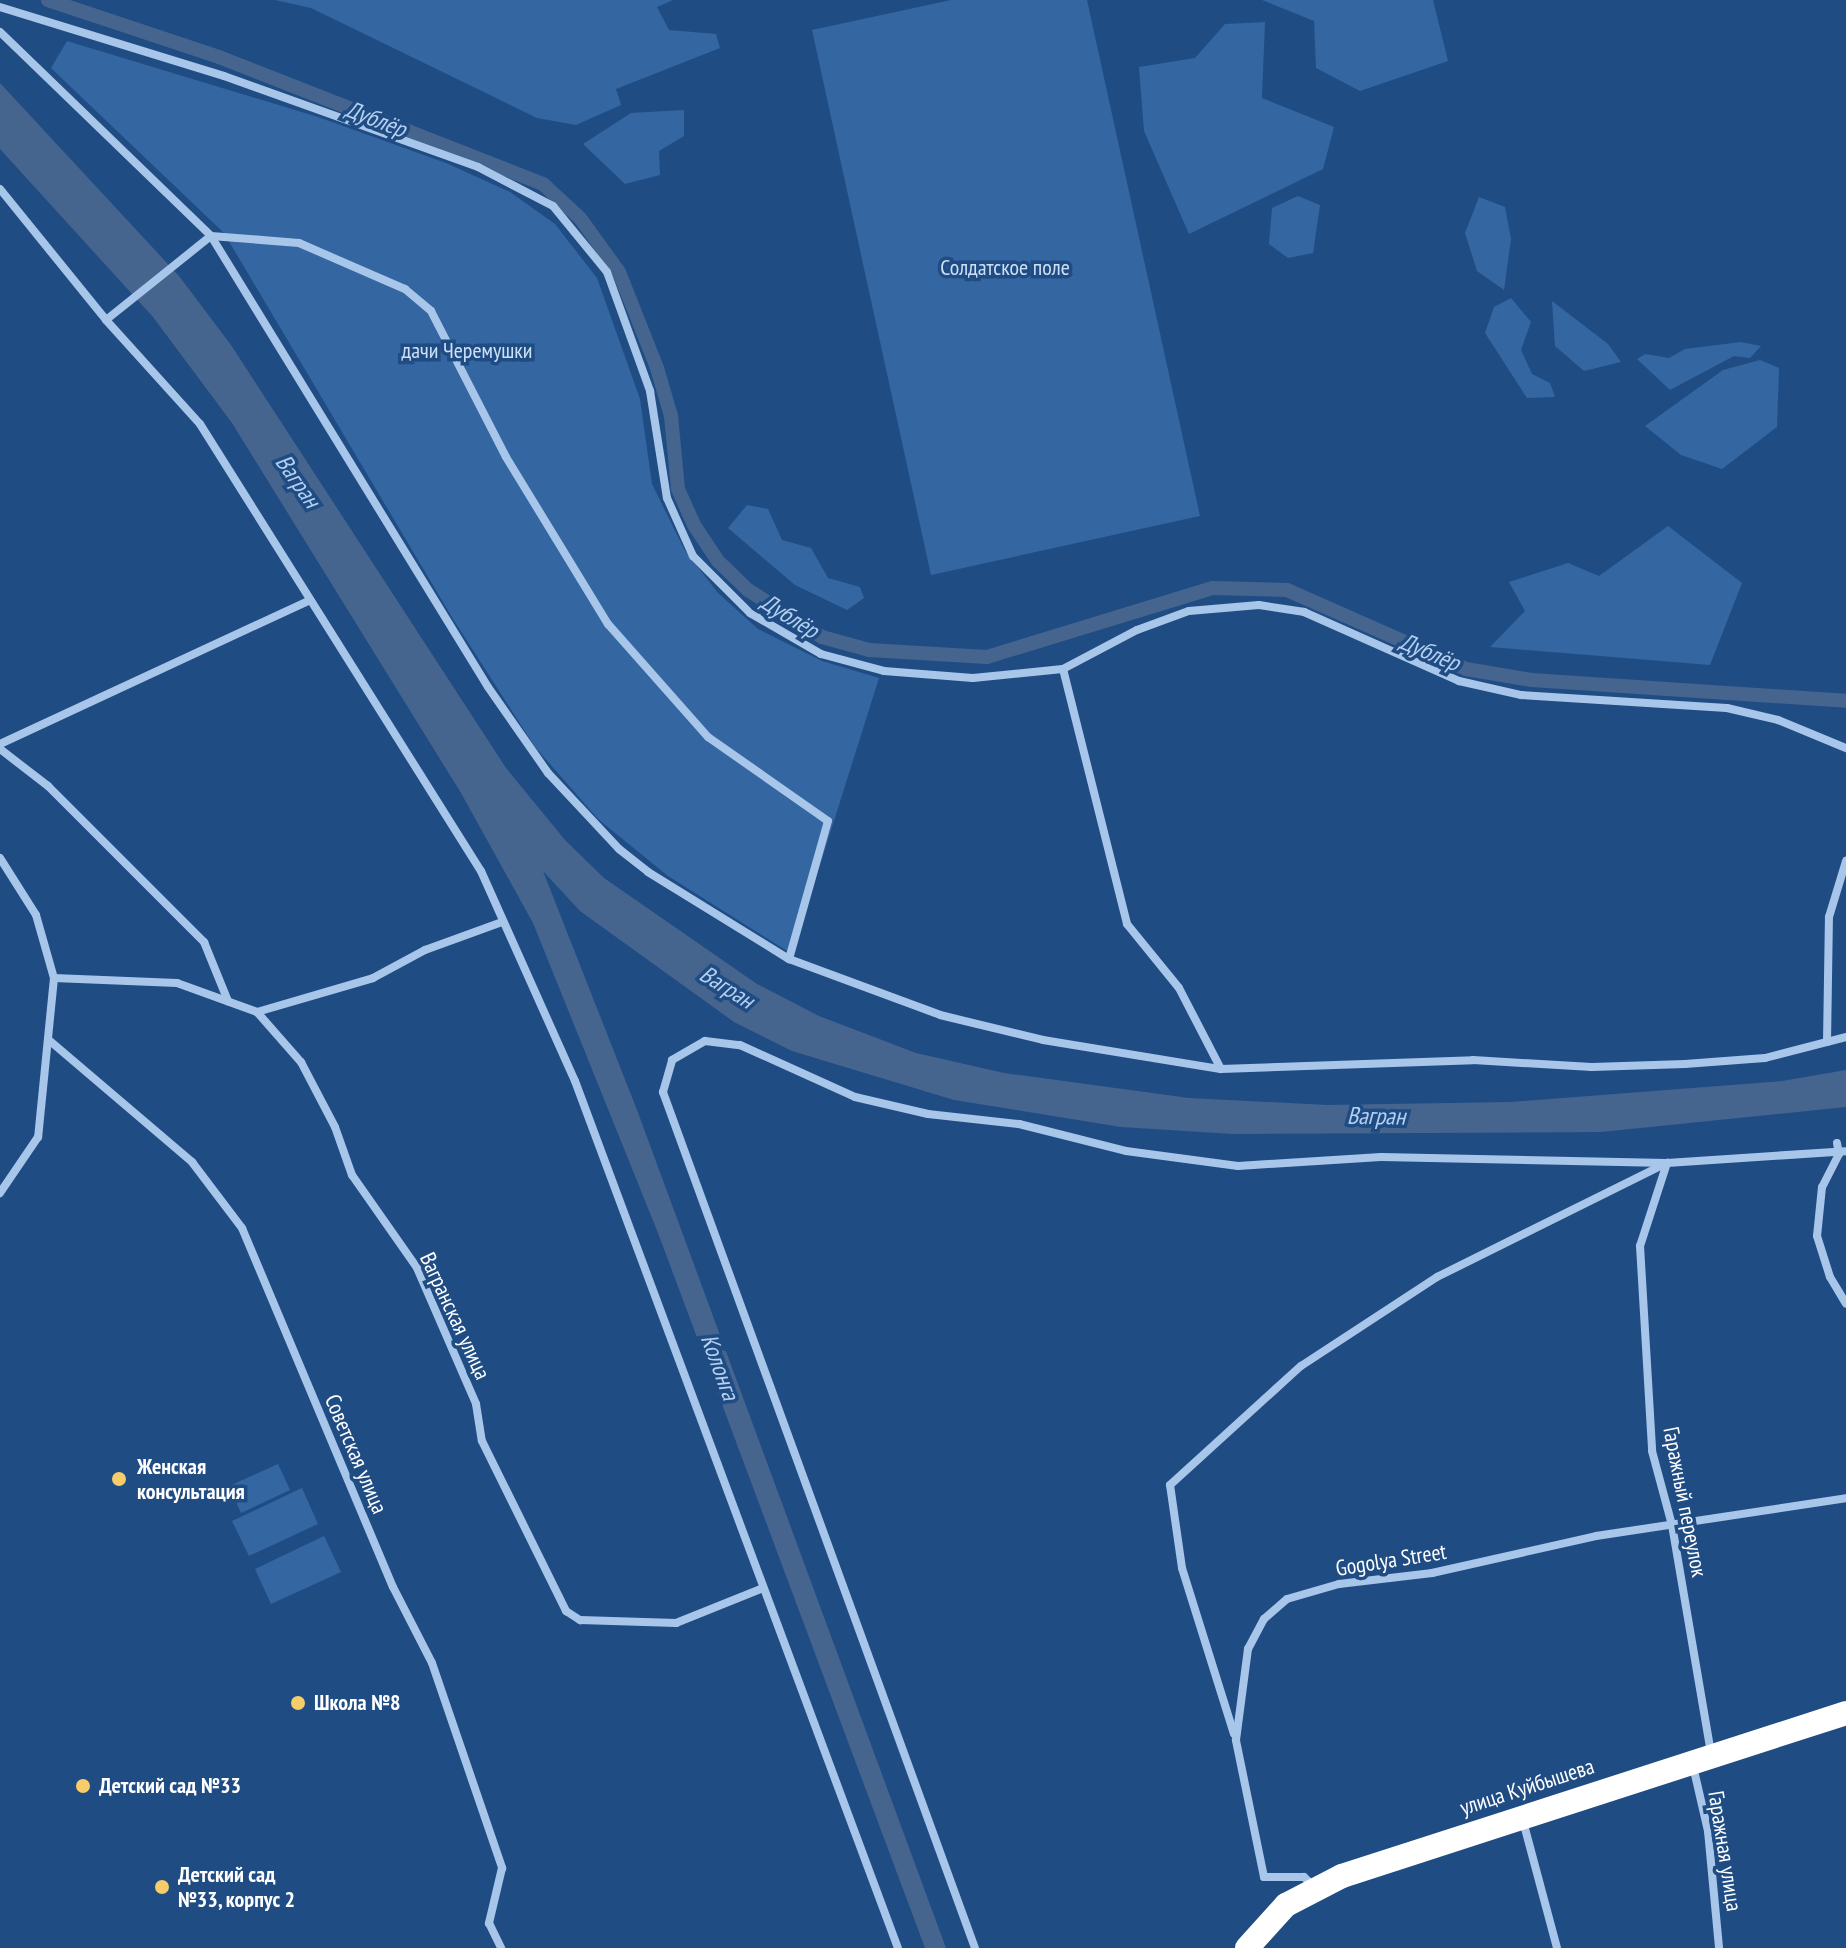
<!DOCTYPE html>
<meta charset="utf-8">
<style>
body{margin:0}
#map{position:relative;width:1846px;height:1948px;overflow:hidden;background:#204c84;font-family:"PT Sans Narrow",sans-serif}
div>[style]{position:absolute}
.green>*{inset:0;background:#3466a2}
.water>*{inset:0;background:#45658e}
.canal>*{height:14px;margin:-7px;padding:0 7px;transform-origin:7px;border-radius:7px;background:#45658e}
.street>*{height:8px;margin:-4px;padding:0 4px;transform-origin:4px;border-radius:4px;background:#a8c6e9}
.highway>*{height:24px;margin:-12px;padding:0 12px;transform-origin:12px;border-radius:12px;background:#fff}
.dots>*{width:22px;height:22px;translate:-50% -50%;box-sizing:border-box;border:4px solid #204c84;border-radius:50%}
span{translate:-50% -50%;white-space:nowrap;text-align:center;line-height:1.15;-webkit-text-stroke:7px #204c84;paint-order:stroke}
.park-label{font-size:22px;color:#cde0f7}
.street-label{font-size:22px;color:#fff}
.poi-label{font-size:22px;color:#fff;font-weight:700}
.left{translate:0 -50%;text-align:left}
.water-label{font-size:24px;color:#b4d0f1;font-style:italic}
</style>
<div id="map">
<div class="green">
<div style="clip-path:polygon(275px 0,673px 0,657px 7px,669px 30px,716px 34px,720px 48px,616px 89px,621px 105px,576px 125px,537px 118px,311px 8px)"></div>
<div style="clip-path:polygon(951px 0,1087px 0,1200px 516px,931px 575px,812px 30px)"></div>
<div style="clip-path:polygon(1262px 0,1433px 0,1448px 61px,1360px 91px,1316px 68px,1314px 21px)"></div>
<div style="clip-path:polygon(1265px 22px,1262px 98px,1334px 127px,1323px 169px,1189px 234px,1144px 131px,1139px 67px,1195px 58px,1225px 24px)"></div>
<div style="clip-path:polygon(67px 41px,318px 117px,446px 163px,510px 192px,555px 224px,597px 278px,640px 399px,652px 484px,684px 549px,718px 593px,758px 629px,822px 661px,879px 678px,792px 954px,668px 876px,598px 819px,535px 747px,453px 619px,224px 233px,51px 68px)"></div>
<div style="clip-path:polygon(684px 110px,684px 136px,659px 151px,660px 175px,625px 184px,583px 144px,631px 113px)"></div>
<div style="clip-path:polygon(1298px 196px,1320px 205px,1313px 253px,1288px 258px,1269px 244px,1272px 208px)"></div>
<div style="clip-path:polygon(1479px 197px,1505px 207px,1511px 239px,1504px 290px,1477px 271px,1465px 233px)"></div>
<div style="clip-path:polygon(1511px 298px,1531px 322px,1521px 350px,1532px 374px,1550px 383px,1555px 397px,1527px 398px,1485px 333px,1494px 307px)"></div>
<div style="clip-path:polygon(1552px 301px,1608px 344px,1621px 362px,1584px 371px,1555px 346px)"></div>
<div style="clip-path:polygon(1741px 342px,1761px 346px,1750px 358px,1734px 356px,1670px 390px,1637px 359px,1645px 354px,1669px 358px,1685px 349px)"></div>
<div style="clip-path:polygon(1760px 360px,1779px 368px,1777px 427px,1722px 469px,1681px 455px,1645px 426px,1723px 370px)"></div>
<div style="clip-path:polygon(747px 505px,768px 509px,782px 540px,811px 548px,828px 578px,860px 587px,864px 598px,847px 610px,795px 585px,728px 528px)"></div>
<div style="clip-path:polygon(1668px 526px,1742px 583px,1710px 665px,1490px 647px,1525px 611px,1509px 582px,1568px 563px,1599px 576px)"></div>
<div style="clip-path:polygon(278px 1464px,290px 1490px,241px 1513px,229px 1486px)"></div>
<div style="clip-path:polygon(302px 1488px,318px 1524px,249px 1556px,232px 1521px)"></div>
<div style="clip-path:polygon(324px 1536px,341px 1572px,271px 1604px,255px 1569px)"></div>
</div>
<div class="water">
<div style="clip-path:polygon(0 83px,179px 276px,231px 345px,506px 768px,565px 840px,604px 878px,757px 984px,819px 1016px,916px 1053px,1004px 1073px,1189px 1098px,1327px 1105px,1510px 1102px,1782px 1081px,1846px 1070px,1846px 1107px,1601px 1132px,1233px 1134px,1121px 1127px,954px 1100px,792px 1051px,734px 1022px,580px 911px,543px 871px,637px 1110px,946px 1948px,925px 1948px,658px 1233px,533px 923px,461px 793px,232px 423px,153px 317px,0 149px)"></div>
</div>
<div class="canal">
<div style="left:48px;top:0;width:180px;rotate:18.4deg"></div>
<div style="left:219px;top:57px;width:348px;rotate:21.4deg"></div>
<div style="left:543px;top:184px;width:50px;rotate:42.6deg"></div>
<div style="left:580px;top:218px;width:67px;rotate:54.2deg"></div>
<div style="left:619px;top:272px;width:103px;rotate:68.4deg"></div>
<div style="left:657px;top:368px;width:50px;rotate:73.7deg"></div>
<div style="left:671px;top:416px;width:73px;rotate:84.5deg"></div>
<div style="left:678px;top:489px;width:39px;rotate:66deg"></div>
<div style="left:694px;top:525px;width:43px;rotate:56.3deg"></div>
<div style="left:718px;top:561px;width:42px;rotate:44deg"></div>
<div style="left:748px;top:590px;width:88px;rotate:32.4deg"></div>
<div style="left:822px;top:637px;width:49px;rotate:15.5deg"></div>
<div style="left:869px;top:650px;width:118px;rotate:3.4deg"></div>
<div style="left:987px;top:657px;width:235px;rotate:-17deg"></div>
<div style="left:1212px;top:588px;width:75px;rotate:1.5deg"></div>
<div style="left:1287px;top:590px;width:196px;rotate:23.8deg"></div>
<div style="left:1466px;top:669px;width:67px;rotate:9.5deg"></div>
<div style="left:1532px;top:680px;width:315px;rotate:3.8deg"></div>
</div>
<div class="street">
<div style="left:0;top:7px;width:234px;rotate:17.1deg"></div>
<div style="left:224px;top:76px;width:270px;rotate:19.7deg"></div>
<div style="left:478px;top:167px;width:85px;rotate:27.5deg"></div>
<div style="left:553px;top:206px;width:85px;rotate:50.7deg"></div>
<div style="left:607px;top:272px;width:127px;rotate:70.1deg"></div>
<div style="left:650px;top:391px;width:108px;rotate:81deg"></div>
<div style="left:667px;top:498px;width:64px;rotate:65.9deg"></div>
<div style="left:693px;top:556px;width:81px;rotate:45deg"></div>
<div style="left:750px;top:613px;width:82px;rotate:30deg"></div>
<div style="left:821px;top:654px;width:65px;rotate:15.1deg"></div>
<div style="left:884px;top:671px;width:89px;rotate:4.5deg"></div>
<div style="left:973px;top:678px;width:90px;rotate:-5.7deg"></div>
<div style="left:1063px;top:669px;width:84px;rotate:-27.8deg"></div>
<div style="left:1137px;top:630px;width:55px;rotate:-20.1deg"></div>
<div style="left:1189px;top:611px;width:70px;rotate:-4.9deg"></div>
<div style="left:1259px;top:605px;width:46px;rotate:8.8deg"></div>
<div style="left:1304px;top:612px;width:170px;rotate:24deg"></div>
<div style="left:1459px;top:681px;width:64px;rotate:12.7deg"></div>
<div style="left:1521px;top:695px;width:206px;rotate:3.6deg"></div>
<div style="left:1727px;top:708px;width:52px;rotate:13.2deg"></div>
<div style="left:1778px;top:720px;width:74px;rotate:22.4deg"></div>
<div style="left:0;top:32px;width:293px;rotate:44deg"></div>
<div style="left:211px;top:236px;width:529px;rotate:58.44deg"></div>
<div style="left:488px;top:687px;width:105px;rotate:55.1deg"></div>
<div style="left:548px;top:773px;width:104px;rotate:46.9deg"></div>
<div style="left:619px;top:849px;width:37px;rotate:38deg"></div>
<div style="left:648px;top:872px;width:166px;rotate:31.7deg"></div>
<div style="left:789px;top:959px;width:161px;rotate:20.3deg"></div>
<div style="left:940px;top:1015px;width:106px;rotate:13.6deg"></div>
<div style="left:1043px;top:1040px;width:180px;rotate:9.3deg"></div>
<div style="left:1221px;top:1069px;width:252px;rotate:-2deg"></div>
<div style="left:1473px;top:1060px;width:119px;rotate:3.4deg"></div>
<div style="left:1592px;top:1067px;width:93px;rotate:-1.8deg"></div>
<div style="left:1685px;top:1064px;width:80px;rotate:-4.3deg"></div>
<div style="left:1765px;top:1058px;width:84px;rotate:-14.5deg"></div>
<div style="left:0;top:189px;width:169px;rotate:51deg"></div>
<div style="left:106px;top:320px;width:140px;rotate:47.9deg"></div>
<div style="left:200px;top:424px;width:528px;rotate:57.85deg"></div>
<div style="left:481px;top:871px;width:230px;rotate:65.9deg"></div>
<div style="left:575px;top:1081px;width:925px;rotate:69.57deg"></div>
<div style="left:106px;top:320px;width:134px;rotate:-38.7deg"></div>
<div style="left:211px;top:236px;width:88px;rotate:4.5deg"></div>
<div style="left:299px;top:243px;width:116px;rotate:23.5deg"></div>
<div style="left:405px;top:289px;width:34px;rotate:40deg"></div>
<div style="left:431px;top:311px;width:164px;rotate:62.8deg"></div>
<div style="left:506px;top:457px;width:196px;rotate:58.6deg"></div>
<div style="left:608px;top:624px;width:151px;rotate:48.5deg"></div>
<div style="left:708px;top:737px;width:146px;rotate:35deg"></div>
<div style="left:828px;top:821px;width:143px;rotate:105.8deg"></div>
<div style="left:1063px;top:669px;width:263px;rotate:75.9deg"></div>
<div style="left:1127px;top:924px;width:82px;rotate:50.9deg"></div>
<div style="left:1179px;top:988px;width:91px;rotate:62.6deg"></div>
<div style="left:0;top:744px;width:342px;rotate:-24.9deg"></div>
<div style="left:0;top:749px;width:61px;rotate:37.6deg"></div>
<div style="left:48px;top:786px;width:221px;rotate:45deg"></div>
<div style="left:204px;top:942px;width:64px;rotate:67.9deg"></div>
<div style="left:0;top:858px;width:67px;rotate:57.7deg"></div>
<div style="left:36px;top:915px;width:66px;rotate:74.1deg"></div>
<div style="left:54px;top:978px;width:160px;rotate:95.7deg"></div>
<div style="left:38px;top:1137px;width:68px;rotate:124.2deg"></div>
<div style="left:54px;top:978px;width:123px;rotate:2.3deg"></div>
<div style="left:177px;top:983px;width:85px;rotate:19.9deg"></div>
<div style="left:257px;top:1012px;width:121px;rotate:-16.3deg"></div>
<div style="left:373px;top:978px;width:59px;rotate:-28.3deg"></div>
<div style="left:425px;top:950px;width:82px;rotate:-20deg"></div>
<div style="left:257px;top:1012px;width:67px;rotate:48.7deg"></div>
<div style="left:301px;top:1062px;width:73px;rotate:62.4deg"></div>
<div style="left:335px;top:1127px;width:51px;rotate:70.5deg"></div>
<div style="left:352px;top:1175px;width:113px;rotate:55deg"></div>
<div style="left:417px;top:1268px;width:148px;rotate:66.5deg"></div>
<div style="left:476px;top:1404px;width:37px;rotate:81deg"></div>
<div style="left:482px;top:1441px;width:190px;rotate:63.7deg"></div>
<div style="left:566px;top:1611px;width:17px;rotate:33deg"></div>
<div style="left:580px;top:1620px;width:96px;rotate:1.8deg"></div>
<div style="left:676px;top:1623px;width:94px;rotate:-21.9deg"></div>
<div style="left:50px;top:1041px;width:187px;rotate:40.4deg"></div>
<div style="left:192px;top:1162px;width:83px;rotate:52.9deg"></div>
<div style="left:242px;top:1228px;width:389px;rotate:67.2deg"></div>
<div style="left:393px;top:1587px;width:85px;rotate:62.8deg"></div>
<div style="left:432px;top:1663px;width:217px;rotate:71.1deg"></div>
<div style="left:502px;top:1868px;width:57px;rotate:103.3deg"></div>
<div style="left:489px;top:1923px;width:28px;rotate:64deg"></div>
<div style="left:1827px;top:1042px;width:125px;rotate:-89.1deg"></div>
<div style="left:1829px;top:917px;width:59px;rotate:-73.1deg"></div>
<div style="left:1837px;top:1143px;width:11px;rotate:80deg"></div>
<div style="left:1839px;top:1154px;width:37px;rotate:117deg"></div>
<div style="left:1822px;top:1187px;width:49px;rotate:95.8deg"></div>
<div style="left:1817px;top:1236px;width:43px;rotate:72.4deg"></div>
<div style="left:1830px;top:1277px;width:31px;rotate:59deg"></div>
<div style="left:1667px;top:1163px;width:87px;rotate:108deg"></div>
<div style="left:1640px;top:1246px;width:205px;rotate:86.6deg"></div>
<div style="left:1652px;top:1451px;width:77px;rotate:74.9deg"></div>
<div style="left:1672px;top:1525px;width:232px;rotate:80.3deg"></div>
<div style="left:1234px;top:1734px;width:174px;rotate:-107.4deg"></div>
<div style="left:1182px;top:1568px;width:84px;rotate:-98.2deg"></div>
<div style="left:1170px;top:1485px;width:177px;rotate:-42.3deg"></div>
<div style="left:1301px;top:1366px;width:163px;rotate:-33.2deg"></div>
<div style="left:1437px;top:1277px;width:257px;rotate:-26.4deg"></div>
<div style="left:1693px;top:1766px;width:67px;rotate:77deg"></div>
<div style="left:1708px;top:1831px;width:118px;rotate:84.6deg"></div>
<div style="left:1523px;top:1821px;width:131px;rotate:75deg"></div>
<div style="left:1315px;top:1887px;width:15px;rotate:-138deg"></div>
<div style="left:1304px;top:1877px;width:40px;rotate:180deg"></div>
<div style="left:1264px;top:1877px;width:140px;rotate:-101.6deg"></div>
<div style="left:1236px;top:1740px;width:92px;rotate:-82.5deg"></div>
<div style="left:1248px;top:1649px;width:34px;rotate:-62deg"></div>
<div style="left:1264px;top:1619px;width:30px;rotate:-41deg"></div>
<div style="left:1287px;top:1599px;width:54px;rotate:-16.1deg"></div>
<div style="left:1339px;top:1584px;width:94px;rotate:-6.7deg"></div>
<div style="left:1432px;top:1573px;width:168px;rotate:-12.7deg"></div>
<div style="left:1596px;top:1536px;width:253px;rotate:-8.6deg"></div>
<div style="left:975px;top:1948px;width:911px;rotate:-110.03deg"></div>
<div style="left:663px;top:1092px;width:33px;rotate:-74deg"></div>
<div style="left:672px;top:1060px;width:38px;rotate:-30deg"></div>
<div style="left:705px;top:1041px;width:35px;rotate:7deg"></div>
<div style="left:740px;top:1045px;width:126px;rotate:24.3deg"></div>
<div style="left:855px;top:1097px;width:75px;rotate:13.1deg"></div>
<div style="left:928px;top:1114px;width:92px;rotate:6.3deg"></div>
<div style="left:1019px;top:1124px;width:110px;rotate:14.2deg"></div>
<div style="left:1126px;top:1151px;width:113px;rotate:7.6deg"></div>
<div style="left:1238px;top:1166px;width:143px;rotate:-3.6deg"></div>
<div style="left:1381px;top:1157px;width:286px;rotate:1.2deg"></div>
<div style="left:1667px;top:1163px;width:179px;rotate:-3.8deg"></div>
</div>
<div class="highway">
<div style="left:1247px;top:1948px;width:58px;rotate:-47.8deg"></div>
<div style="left:1286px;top:1905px;width:63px;rotate:-27.4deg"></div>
<div style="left:1342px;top:1876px;width:530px;rotate:-17.92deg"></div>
</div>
<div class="dots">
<div style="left:119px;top:1479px;background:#f7cd69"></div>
<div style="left:298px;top:1703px;background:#f7cd69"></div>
<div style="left:83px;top:1786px;background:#f7cd69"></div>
<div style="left:162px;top:1887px;background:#f7cd69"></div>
</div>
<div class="park-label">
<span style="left:1005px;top:268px">Солдатское поле</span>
<span style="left:467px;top:351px">дачи Черемушки</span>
</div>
<div class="street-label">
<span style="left:455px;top:1316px;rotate:65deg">Вагранская улица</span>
<span style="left:356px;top:1454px;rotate:67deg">Советская улица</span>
<span style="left:1685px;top:1502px;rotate:79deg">Гаражный переулок</span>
<span style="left:1391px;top:1560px;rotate:-9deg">Gogolya Street</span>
<span style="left:1527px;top:1787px;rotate:-18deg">улица Куйбышева</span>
<span style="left:1725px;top:1851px;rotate:81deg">Гаражная улица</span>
</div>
<div class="poi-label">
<span class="left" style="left:137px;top:1479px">Женская<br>консультация</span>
<span class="left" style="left:314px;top:1703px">Школа №8</span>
<span class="left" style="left:99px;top:1786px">Детский сад №33</span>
<span class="left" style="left:178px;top:1887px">Детский сад<br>№33, корпус 2</span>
</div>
<div class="water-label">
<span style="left:376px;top:119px;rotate:21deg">Дублёр</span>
<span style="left:298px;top:481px;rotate:55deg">Вагран</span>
<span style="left:790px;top:616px;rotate:32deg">Дублёр</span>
<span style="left:1430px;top:652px;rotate:23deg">Дублёр</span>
<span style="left:727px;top:987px;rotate:32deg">Вагран</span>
<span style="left:1376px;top:1116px;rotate:1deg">Вагран</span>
<span style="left:720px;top:1367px;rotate:70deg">Колонга</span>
</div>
</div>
